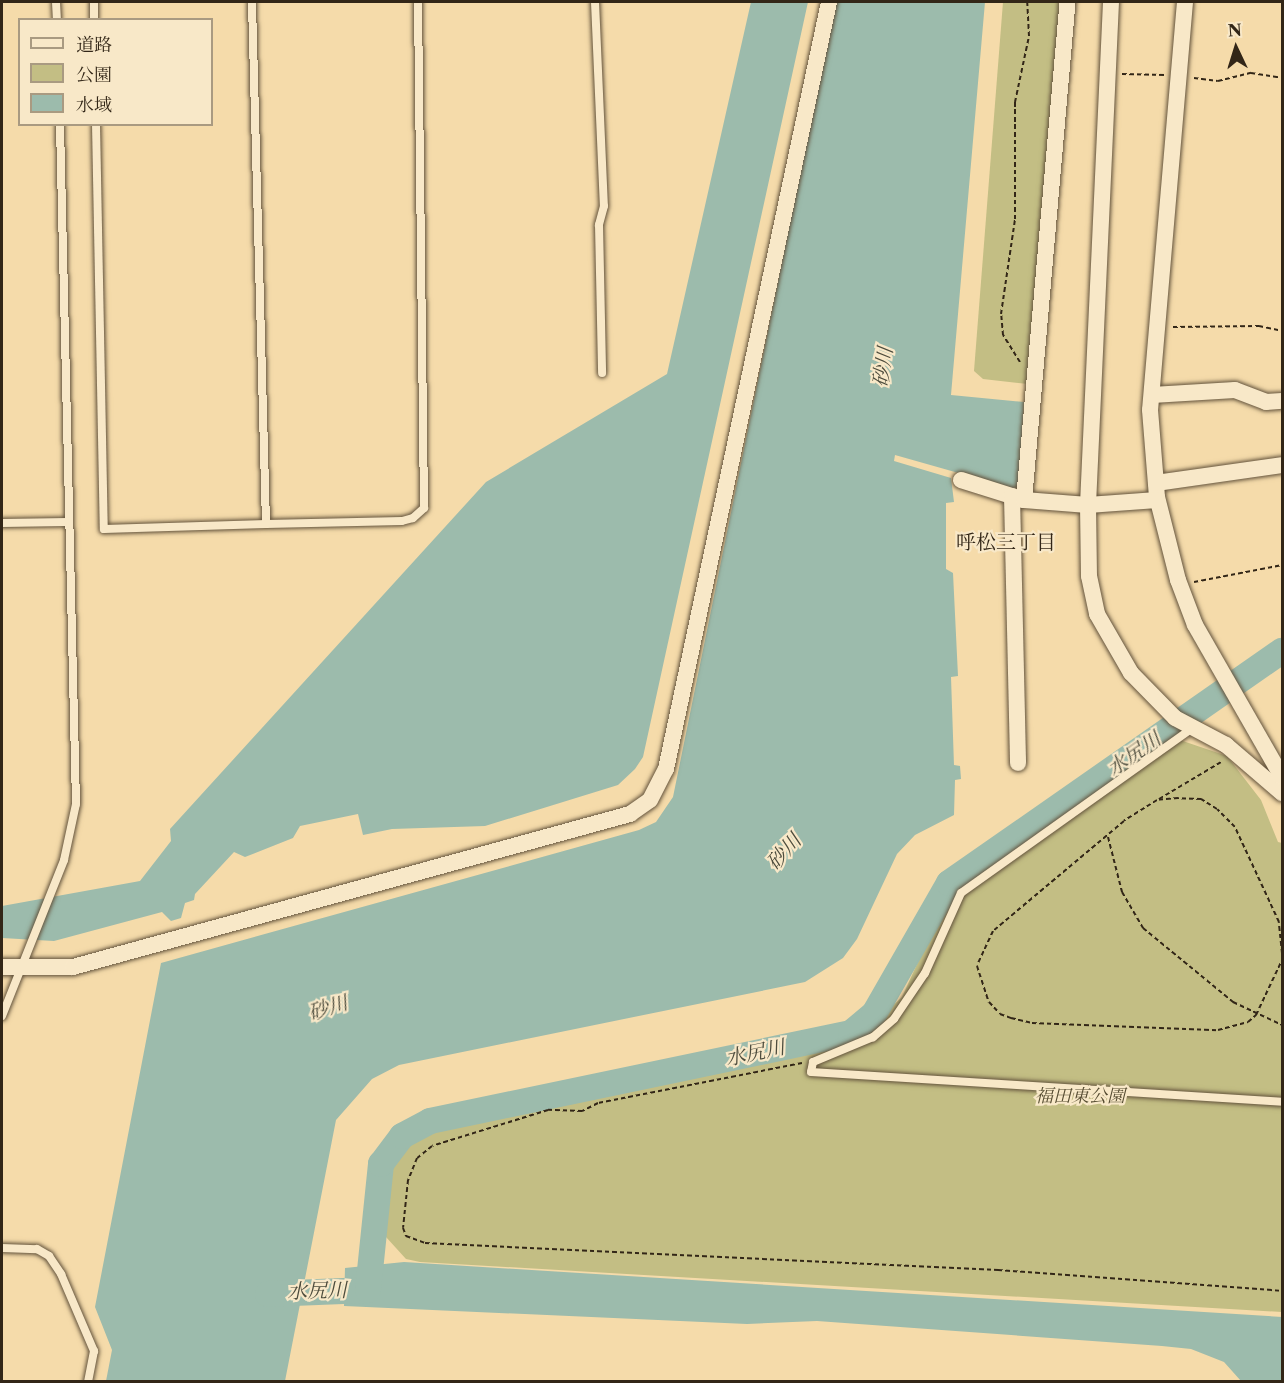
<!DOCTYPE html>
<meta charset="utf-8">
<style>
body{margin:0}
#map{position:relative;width:1284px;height:1383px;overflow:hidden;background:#f5dbaa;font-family:"Libre Caslon Text","Noto Serif JP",serif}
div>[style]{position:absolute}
.green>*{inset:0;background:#c3be84}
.water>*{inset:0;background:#9cbbac}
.river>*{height:26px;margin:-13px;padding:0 13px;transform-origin:13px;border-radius:13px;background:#9cbbac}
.path>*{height:2px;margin-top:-1px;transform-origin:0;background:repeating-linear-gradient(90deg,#322617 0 4.5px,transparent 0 7.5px)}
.roads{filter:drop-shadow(0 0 2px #63533c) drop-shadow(0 0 2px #63533c)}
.lane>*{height:8px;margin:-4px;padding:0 4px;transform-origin:4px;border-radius:4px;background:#f8e8c8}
.street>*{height:16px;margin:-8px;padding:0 8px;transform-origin:8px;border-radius:8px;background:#f8e8c8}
span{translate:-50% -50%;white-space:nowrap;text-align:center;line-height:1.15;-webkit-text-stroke:4.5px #f8e8c8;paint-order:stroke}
.park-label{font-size:18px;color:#564c32;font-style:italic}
.water-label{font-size:20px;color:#4c4b3c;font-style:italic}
.neighbourhood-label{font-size:20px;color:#322617}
.frame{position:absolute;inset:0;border:3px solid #322617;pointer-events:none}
.legend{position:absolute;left:18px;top:18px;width:195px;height:108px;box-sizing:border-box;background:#f8e8c8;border:2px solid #a99a81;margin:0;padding:8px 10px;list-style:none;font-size:18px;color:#322617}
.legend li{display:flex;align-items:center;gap:12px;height:30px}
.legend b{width:30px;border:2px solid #a99a81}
.north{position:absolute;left:1206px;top:18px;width:60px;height:60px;-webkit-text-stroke:4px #f8e8c8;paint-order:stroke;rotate:356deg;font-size:16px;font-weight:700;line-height:24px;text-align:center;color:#322617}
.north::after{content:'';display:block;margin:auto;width:21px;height:27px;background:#322617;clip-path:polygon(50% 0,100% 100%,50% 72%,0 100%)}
</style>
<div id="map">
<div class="green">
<div style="clip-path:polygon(1003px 2px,1064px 2px,1028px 384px,983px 379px,974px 371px)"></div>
<div style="clip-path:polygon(1174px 738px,1227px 756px,1261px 800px,1278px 842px,1282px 843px,1282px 1312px,420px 1262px,406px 1259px,386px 1237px,384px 1202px,389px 1177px,399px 1153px,420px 1133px,856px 1040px,902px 997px,939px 916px,955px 892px,1088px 792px)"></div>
</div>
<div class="water">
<div style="clip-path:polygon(751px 2px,808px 2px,643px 757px,635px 769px,618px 785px,485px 826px,392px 829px,363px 835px,358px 814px,300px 826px,293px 838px,245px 857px,234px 852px,195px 894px,194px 900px,185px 903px,181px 918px,171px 921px,162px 912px,54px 941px,2px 938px,2px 906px,140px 881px,171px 841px,170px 829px,486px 482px,667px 374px)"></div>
<div style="clip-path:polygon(835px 2px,985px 2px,951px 395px,1024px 402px,1019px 485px,1015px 489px,895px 455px,894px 461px,951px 478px,954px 502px,946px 503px,946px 569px,953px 573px,958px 676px,951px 677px,954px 765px,960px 766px,961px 779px,955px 780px,954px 815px,915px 835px,897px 854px,857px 939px,843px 958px,805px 982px,399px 1065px,372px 1079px,336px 1120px,285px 1381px,106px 1381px,112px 1350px,95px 1307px,161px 963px,639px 830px,656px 822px,673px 797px)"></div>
<div style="clip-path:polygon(404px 1262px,1282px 1317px,1282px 1381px,1241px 1381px,1224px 1362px,1191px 1349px,1162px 1346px,817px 1321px,747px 1324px,344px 1306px,345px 1268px)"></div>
</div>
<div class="river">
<div style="left:268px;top:1294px;width:100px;rotate:-2.3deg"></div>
<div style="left:368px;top:1290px;width:127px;rotate:-84.1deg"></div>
<div style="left:381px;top:1164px;width:35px;rotate:-53deg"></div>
<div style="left:402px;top:1136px;width:32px;rotate:-28deg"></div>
<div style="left:430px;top:1121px;width:430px;rotate:-11.8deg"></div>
<div style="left:851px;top:1033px;width:30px;rotate:-40deg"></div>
<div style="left:874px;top:1014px;width:151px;rotate:-60.2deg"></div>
<div style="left:949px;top:883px;width:406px;rotate:-34.9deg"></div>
</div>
<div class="path">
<div style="left:1122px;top:74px;width:43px;rotate:1.3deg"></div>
<div style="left:1194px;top:78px;width:24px;rotate:7deg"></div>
<div style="left:1218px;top:81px;width:34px;rotate:-14deg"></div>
<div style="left:1251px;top:73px;width:31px;rotate:9deg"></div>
<div style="left:1173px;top:327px;width:86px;rotate:-0.7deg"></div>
<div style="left:1259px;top:326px;width:24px;rotate:12deg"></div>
<div style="left:1020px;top:362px;width:32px;rotate:-122deg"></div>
<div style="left:1003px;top:335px;width:21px;rotate:-95deg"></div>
<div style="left:1001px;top:314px;width:96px;rotate:-81.6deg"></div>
<div style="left:1015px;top:219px;width:117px;rotate:-90deg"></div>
<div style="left:1015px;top:102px;width:67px;rotate:-78deg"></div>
<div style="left:1029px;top:36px;width:34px;rotate:-93deg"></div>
<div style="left:1194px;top:582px;width:90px;rotate:-10.9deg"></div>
<div style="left:1159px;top:799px;width:72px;rotate:-30.8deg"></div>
<div style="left:1108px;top:837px;width:57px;rotate:75.7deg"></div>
<div style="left:1122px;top:892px;width:42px;rotate:59.7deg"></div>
<div style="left:1143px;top:928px;width:117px;rotate:39.4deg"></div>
<div style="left:1233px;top:1002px;width:54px;rotate:25.1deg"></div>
<div style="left:1282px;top:953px;width:31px;rotate:-96deg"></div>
<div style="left:1279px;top:922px;width:105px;rotate:-114.9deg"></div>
<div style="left:1235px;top:827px;width:25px;rotate:-135deg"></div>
<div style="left:1217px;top:809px;width:19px;rotate:-148deg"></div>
<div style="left:1201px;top:799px;width:23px;rotate:-178deg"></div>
<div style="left:1178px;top:798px;width:21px;rotate:175deg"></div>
<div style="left:1157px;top:800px;width:39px;rotate:148deg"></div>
<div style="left:1124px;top:821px;width:171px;rotate:140deg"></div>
<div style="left:993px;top:931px;width:38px;rotate:115deg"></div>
<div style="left:977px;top:966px;width:38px;rotate:72deg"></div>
<div style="left:989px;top:1002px;width:16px;rotate:47deg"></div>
<div style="left:1000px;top:1014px;width:12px;rotate:20deg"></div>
<div style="left:1011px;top:1018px;width:22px;rotate:13deg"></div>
<div style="left:1032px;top:1023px;width:186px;rotate:2.2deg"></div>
<div style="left:1218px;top:1030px;width:31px;rotate:-15deg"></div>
<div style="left:1248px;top:1022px;width:11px;rotate:-41deg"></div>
<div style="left:1256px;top:1015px;width:61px;rotate:-64.7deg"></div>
<div style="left:802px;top:1063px;width:208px;rotate:168.9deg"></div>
<div style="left:598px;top:1103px;width:18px;rotate:153deg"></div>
<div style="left:582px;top:1111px;width:34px;rotate:-178deg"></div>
<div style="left:548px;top:1110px;width:121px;rotate:162.8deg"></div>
<div style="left:432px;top:1146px;width:19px;rotate:141deg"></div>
<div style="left:417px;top:1158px;width:24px;rotate:112deg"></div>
<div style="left:408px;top:1180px;width:48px;rotate:95.9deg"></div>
<div style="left:403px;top:1228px;width:9px;rotate:69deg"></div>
<div style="left:406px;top:1236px;width:20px;rotate:20deg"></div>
<div style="left:425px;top:1243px;width:574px;rotate:2.7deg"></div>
<div style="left:998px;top:1270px;width:285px;rotate:4.2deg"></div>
</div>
<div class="roads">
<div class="lane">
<div style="left:56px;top:2px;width:18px;rotate:87deg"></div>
<div style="left:94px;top:2px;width:18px;rotate:90deg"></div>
<div style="left:595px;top:2px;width:204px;rotate:87.5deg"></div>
<div style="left:604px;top:206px;width:20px;rotate:105deg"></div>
<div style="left:599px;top:225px;width:148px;rotate:88.8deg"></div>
<div style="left:96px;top:124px;width:405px;rotate:88.9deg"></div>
<div style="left:104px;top:529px;width:162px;rotate:-1.8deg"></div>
<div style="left:266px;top:524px;width:522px;rotate:-91.54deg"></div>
<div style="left:2px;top:523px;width:65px;rotate:-0.9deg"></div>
<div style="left:266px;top:524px;width:136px;rotate:-1.3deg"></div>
<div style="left:402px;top:521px;width:11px;rotate:-15deg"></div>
<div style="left:413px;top:518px;width:15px;rotate:-42deg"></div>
<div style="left:424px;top:508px;width:506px;rotate:-90.68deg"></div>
<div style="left:1191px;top:729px;width:282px;rotate:144.5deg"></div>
<div style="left:961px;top:893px;width:88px;rotate:114.2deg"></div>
<div style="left:925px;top:973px;width:55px;rotate:124deg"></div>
<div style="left:894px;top:1019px;width:28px;rotate:139deg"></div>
<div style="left:873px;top:1037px;width:65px;rotate:157.4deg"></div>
<div style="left:813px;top:1062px;width:10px;rotate:101deg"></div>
<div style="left:811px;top:1072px;width:472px;rotate:3.6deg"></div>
<div style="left:2px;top:1016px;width:168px;rotate:-68.3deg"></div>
<div style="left:64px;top:860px;width:57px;rotate:-77.9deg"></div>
<div style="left:76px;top:804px;width:680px;rotate:-91.35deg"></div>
<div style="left:2px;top:1248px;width:35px;rotate:2deg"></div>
<div style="left:37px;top:1249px;width:14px;rotate:30deg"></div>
<div style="left:49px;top:1256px;width:22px;rotate:56deg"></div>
<div style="left:61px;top:1274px;width:84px;rotate:66.8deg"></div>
<div style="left:94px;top:1351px;width:32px;rotate:101deg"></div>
</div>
<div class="street">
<div style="left:1111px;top:2px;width:504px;rotate:92.62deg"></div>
<div style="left:1088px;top:505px;width:71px;rotate:89.2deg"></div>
<div style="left:1089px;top:576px;width:39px;rotate:78deg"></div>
<div style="left:1097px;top:614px;width:68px;rotate:60deg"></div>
<div style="left:1131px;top:673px;width:63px;rotate:45.6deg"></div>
<div style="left:1175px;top:718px;width:58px;rotate:27.9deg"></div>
<div style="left:1226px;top:745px;width:74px;rotate:40.6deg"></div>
<div style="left:1185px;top:2px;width:409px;rotate:94.9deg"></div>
<div style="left:1150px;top:410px;width:87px;rotate:85.4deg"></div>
<div style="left:1157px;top:497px;width:86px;rotate:75.8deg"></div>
<div style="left:1178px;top:580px;width:48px;rotate:69.3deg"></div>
<div style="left:1195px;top:625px;width:175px;rotate:60.2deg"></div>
<div style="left:1152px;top:395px;width:83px;rotate:-3.4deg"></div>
<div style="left:1235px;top:390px;width:33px;rotate:21deg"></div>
<div style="left:1266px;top:402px;width:16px;rotate:-4deg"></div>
<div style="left:961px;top:480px;width:66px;rotate:17.6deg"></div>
<div style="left:1024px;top:500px;width:64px;rotate:4.5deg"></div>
<div style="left:1088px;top:505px;width:69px;rotate:-4.1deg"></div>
<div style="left:1156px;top:483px;width:127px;rotate:-8.1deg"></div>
<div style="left:1012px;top:496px;width:267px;rotate:88.7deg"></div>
<div style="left:1024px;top:500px;width:500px;rotate:-85deg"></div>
<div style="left:2px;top:967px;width:71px"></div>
<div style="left:73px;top:967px;width:578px;rotate:-15.36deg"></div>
<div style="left:630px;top:814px;width:24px;rotate:-35deg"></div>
<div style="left:650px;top:800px;width:35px;rotate:-63deg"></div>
<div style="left:666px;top:769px;width:784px;rotate:-78deg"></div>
</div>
</div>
<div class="park-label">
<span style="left:1080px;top:1096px">福田東公園</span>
</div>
<div class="water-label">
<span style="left:883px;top:367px;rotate:-82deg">砂川</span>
<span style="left:1134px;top:754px;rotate:-35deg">水尻川</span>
<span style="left:784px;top:852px;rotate:-48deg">砂川</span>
<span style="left:328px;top:1008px;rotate:-17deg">砂川</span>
<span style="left:755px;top:1053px;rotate:-12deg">水尻川</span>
<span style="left:317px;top:1291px;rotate:-2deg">水尻川</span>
</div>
<div class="neighbourhood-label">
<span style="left:1006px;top:542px">呼松三丁目</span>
</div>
<div class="frame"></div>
<ul class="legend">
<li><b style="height:8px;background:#f8e8c8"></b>道路</li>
<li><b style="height:16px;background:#c3be84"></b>公園</li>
<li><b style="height:16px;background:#9cbbac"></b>水域</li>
</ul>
<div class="north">N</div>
</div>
